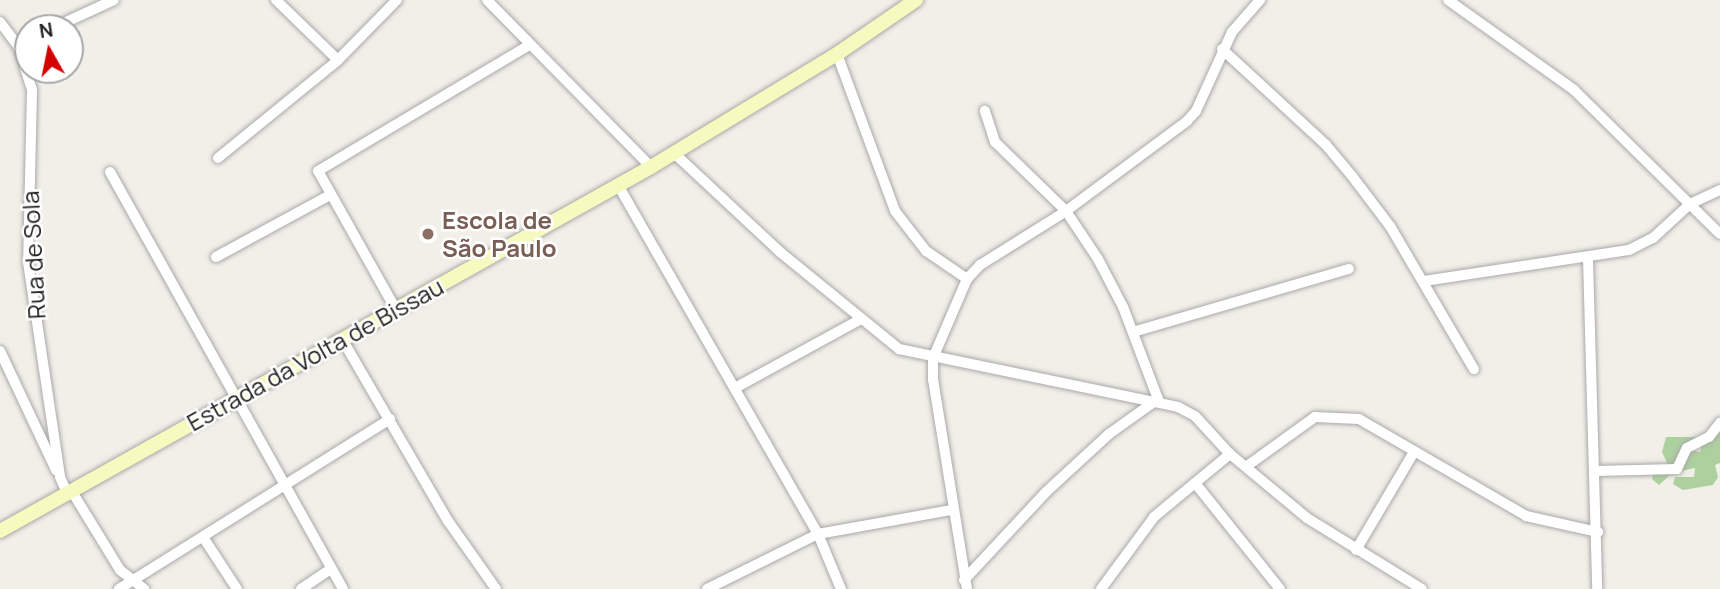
<!DOCTYPE html>
<meta charset="utf-8">
<style>
body{margin:0}
#map{position:relative;width:1720px;height:589px;overflow:hidden;background:#f2efe9;font-family:Manrope,sans-serif}
div>[style]{position:absolute}
.forest>*{inset:0;background:#add19e}
.roads{filter:drop-shadow(0 0 2px #a9a9a9) drop-shadow(0 0 2px #a9a9a9)}
.minor>*{height:10px;margin:-5px;padding:0 5px;transform-origin:5px;border-radius:5px;background:#fff}
.secondary>*{height:14px;margin:-7px;padding:0 7px;transform-origin:7px;border-radius:7px;background:#f7fabf}
.dots>*{width:19px;height:19px;translate:-50% -50%;box-sizing:border-box;border:4px solid #fff;border-radius:50%}
span{translate:-50% -50%;white-space:nowrap;text-align:center;line-height:1.15;-webkit-text-stroke:5px #fff;paint-order:stroke}
.education-label{font-size:24px;color:#785e54;font-weight:700}
.left{translate:0 -50%;text-align:left}
.street-label{font-size:24px;color:#222}
.north{position:absolute;left:14px;top:14px;width:70px;height:70px;box-sizing:border-box;background:#fff;border:2px solid #a7a7a7;border-radius:50%;rotate:351deg;font-size:19px;font-weight:700;line-height:28px;text-align:center;color:#222}
.north::after{content:'';display:block;margin:auto;width:24px;height:32px;background:#d40000;clip-path:polygon(50% 0,100% 100%,50% 72%,0 100%)}
</style>
<div id="map">
<div class="forest">
<div style="clip-path:polygon(1720px 418px,1720px 463px,1715px 465px,1718px 477px,1713px 485px,1683px 490px,1673px 484px,1675px 477px,1694px 477px,1695px 468px,1672px 473px,1659px 485px,1652px 479px,1654px 469px,1668px 465px,1662px 452px,1666px 437px,1695px 437px,1686px 449px,1700px 452px,1703px 439px)"></div>
</div>
<div class="roads">
<div class="minor">
<div style="left:276px;top:0;width:86px;rotate:44.1deg"></div>
<div style="left:487px;top:0;width:234px;rotate:45.5deg"></div>
<div style="left:1448px;top:0;width:155px;rotate:35.5deg"></div>
<div style="left:1574px;top:90px;width:205px;rotate:44.6deg"></div>
<div style="left:0;top:22px;width:30px;rotate:53deg"></div>
<div style="left:18px;top:46px;width:46px;rotate:72.3deg"></div>
<div style="left:32px;top:90px;width:172px;rotate:91.3deg"></div>
<div style="left:28px;top:262px;width:217px;rotate:81.5deg"></div>
<div style="left:60px;top:477px;width:17px;rotate:66deg"></div>
<div style="left:53px;top:28px;width:67px;rotate:-24.7deg"></div>
<div style="left:1222px;top:49px;width:142px;rotate:42.7deg"></div>
<div style="left:1326px;top:145px;width:40px;rotate:50deg"></div>
<div style="left:1352px;top:176px;width:63px;rotate:52.8deg"></div>
<div style="left:1390px;top:226px;width:166px;rotate:59.6deg"></div>
<div style="left:837px;top:54px;width:167px;rotate:69.7deg"></div>
<div style="left:895px;top:211px;width:51px;rotate:52.2deg"></div>
<div style="left:926px;top:251px;width:50px;rotate:34.3deg"></div>
<div style="left:674px;top:153px;width:145px;rotate:43deg"></div>
<div style="left:780px;top:252px;width:154px;rotate:39.2deg"></div>
<div style="left:899px;top:349px;width:285px;rotate:11.7deg"></div>
<div style="left:1178px;top:407px;width:19px;rotate:28deg"></div>
<div style="left:1195px;top:416px;width:52px;rotate:47.4deg"></div>
<div style="left:1230px;top:454px;width:100px;rotate:39.7deg"></div>
<div style="left:1307px;top:518px;width:135px;rotate:31.7deg"></div>
<div style="left:218px;top:158px;width:155px;rotate:-39.2deg"></div>
<div style="left:338px;top:60px;width:84px;rotate:-45.5deg"></div>
<div style="left:110px;top:172px;width:478px;rotate:60.8deg"></div>
<div style="left:618px;top:185px;width:402px;rotate:60.2deg"></div>
<div style="left:818px;top:534px;width:60px;rotate:67.3deg"></div>
<div style="left:216px;top:257px;width:130px;rotate:-28.5deg"></div>
<div style="left:1588px;top:259px;width:330px;rotate:88.4deg"></div>
<div style="left:1424px;top:281px;width:207px;rotate:-8.6deg"></div>
<div style="left:1629px;top:250px;width:27px;rotate:-27deg"></div>
<div style="left:1653px;top:238px;width:50px;rotate:-42.6deg"></div>
<div style="left:1690px;top:204px;width:33px;rotate:-25deg"></div>
<div style="left:395px;top:308px;width:157px;rotate:-119.3deg"></div>
<div style="left:318px;top:171px;width:246px;rotate:-30.8deg"></div>
<div style="left:1133px;top:332px;width:225px;rotate:-16.3deg"></div>
<div style="left:342px;top:339px;width:211px;rotate:59.8deg"></div>
<div style="left:448px;top:521px;width:83px;rotate:54.8deg"></div>
<div style="left:0;top:351px;width:132px;rotate:64.8deg"></div>
<div style="left:735px;top:388px;width:144px;rotate:-28.7deg"></div>
<div style="left:1247px;top:466px;width:84px;rotate:-35.8deg"></div>
<div style="left:1315px;top:417px;width:44px;rotate:2.6deg"></div>
<div style="left:1359px;top:419px;width:193px;rotate:30.1deg"></div>
<div style="left:1526px;top:516px;width:74px;rotate:12.5deg"></div>
<div style="left:1596px;top:471px;width:81px;rotate:-1.4deg"></div>
<div style="left:1677px;top:469px;width:23px;rotate:-65deg"></div>
<div style="left:1687px;top:448px;width:25px;rotate:-27deg"></div>
<div style="left:1709px;top:437px;width:18px;rotate:-52deg"></div>
<div style="left:1195px;top:483px;width:136px;rotate:51.3deg"></div>
<div style="left:71px;top:490px;width:94px;rotate:58.5deg"></div>
<div style="left:120px;top:570px;width:31px;rotate:38deg"></div>
<div style="left:203px;top:537px;width:62px;rotate:56.8deg"></div>
<div style="left:1356px;top:550px;width:114px;rotate:-59.4deg"></div>
<div style="left:964px;top:580px;width:120px;rotate:-47deg"></div>
<div style="left:1046px;top:492px;width:86px;rotate:-42.6deg"></div>
<div style="left:1109px;top:434px;width:60px;rotate:-35.5deg"></div>
<div style="left:1158px;top:399px;width:98px;rotate:-110.8deg"></div>
<div style="left:1123px;top:307px;width:54px;rotate:-117.5deg"></div>
<div style="left:1098px;top:259px;width:58px;rotate:-123.7deg"></div>
<div style="left:1066px;top:211px;width:99px;rotate:-135.8deg"></div>
<div style="left:995px;top:142px;width:33px;rotate:-108deg"></div>
<div style="left:119px;top:589px;width:320px;rotate:-32.1deg"></div>
<div style="left:301px;top:589px;width:36px;rotate:-34deg"></div>
<div style="left:707px;top:589px;width:124px;rotate:-26.4deg"></div>
<div style="left:818px;top:534px;width:136px;rotate:-10.2deg"></div>
<div style="left:967px;top:589px;width:212px;rotate:-99.2deg"></div>
<div style="left:933px;top:380px;width:22px;rotate:-90deg"></div>
<div style="left:933px;top:358px;width:86px;rotate:-66.7deg"></div>
<div style="left:967px;top:279px;width:19px;rotate:-47deg"></div>
<div style="left:980px;top:265px;width:102px;rotate:-32.1deg"></div>
<div style="left:1066px;top:211px;width:151px;rotate:-36.6deg"></div>
<div style="left:1187px;top:121px;width:13px;rotate:-48deg"></div>
<div style="left:1196px;top:111px;width:87px;rotate:-65.5deg"></div>
<div style="left:1232px;top:32px;width:43px;rotate:-48.8deg"></div>
<div style="left:1101px;top:589px;width:89px;rotate:-53.6deg"></div>
<div style="left:1154px;top:517px;width:99px;rotate:-39.7deg"></div>
</div>
<div class="secondary">
<div style="left:0;top:531px;width:746px;rotate:-29.21deg"></div>
<div style="left:651px;top:167px;width:218px;rotate:-31.3deg"></div>
<div style="left:837px;top:54px;width:96px;rotate:-34.4deg"></div>
</div>
</div>
<div class="dots">
<div style="left:428px;top:234px;background:#8d6e63"></div>
</div>
<div class="education-label">
<span class="left" style="left:442px;top:234px">Escola de<br>São Paulo</span>
</div>
<div class="street-label">
<span style="left:33px;top:255px;rotate:-93deg">Rua de Sola</span>
<span style="left:315px;top:354px;rotate:-29deg">Estrada da Volta de Bissau</span>
</div>
<div class="north">N</div>
</div>
